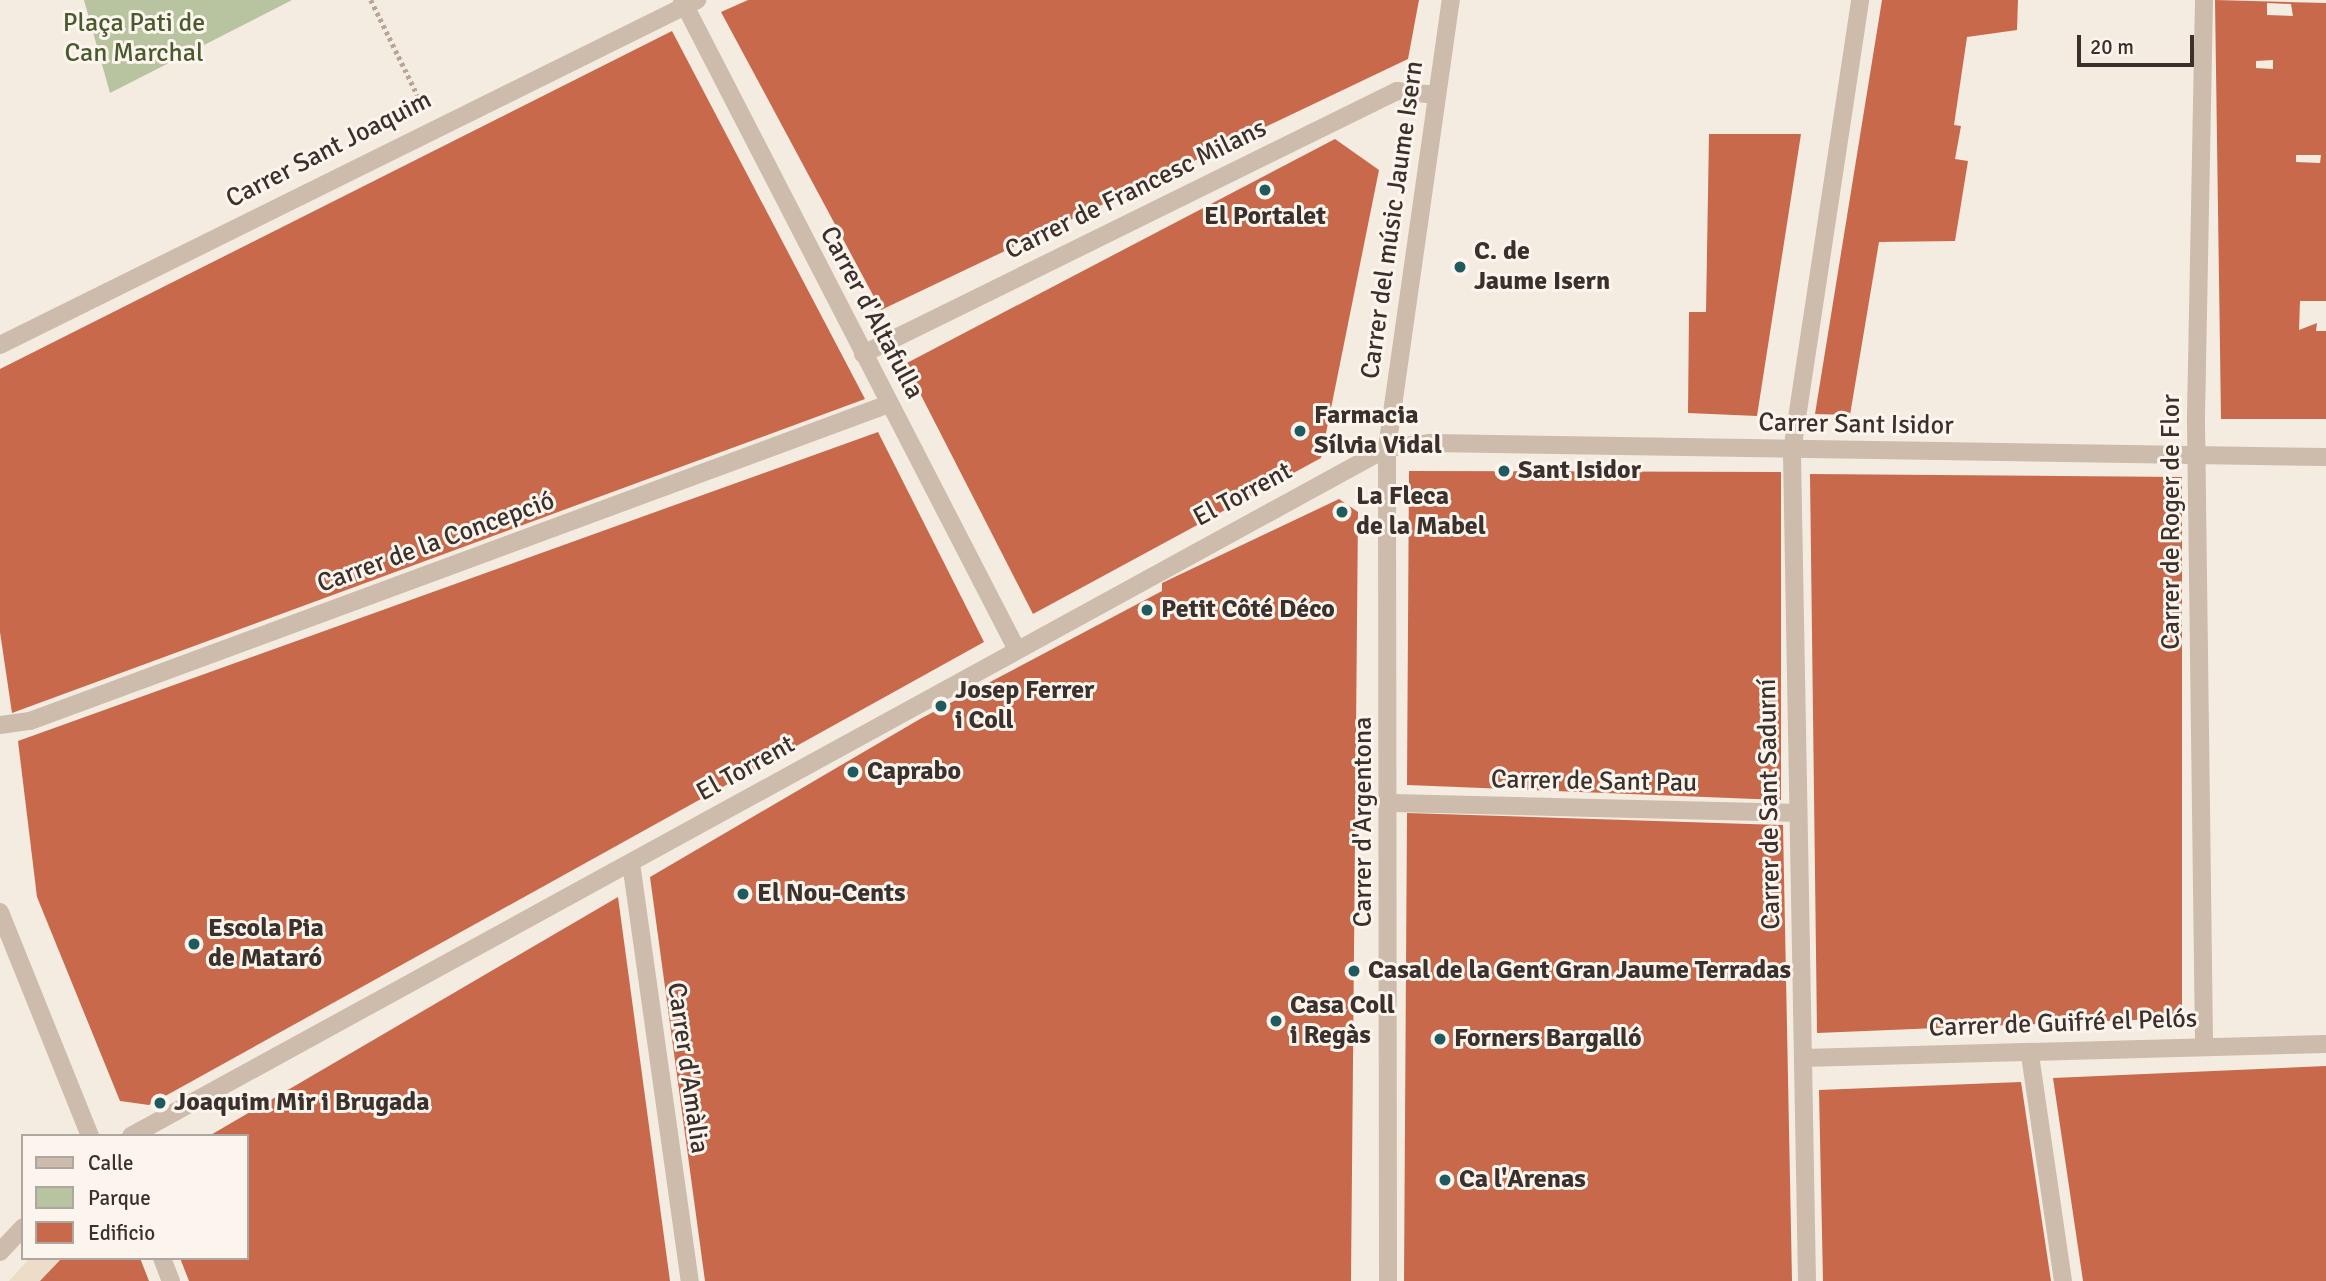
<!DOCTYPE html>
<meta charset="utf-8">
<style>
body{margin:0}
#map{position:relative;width:2326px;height:1281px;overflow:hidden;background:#f4ebe1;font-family:Signika,sans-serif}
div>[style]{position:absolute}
.green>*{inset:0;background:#b8c4a0}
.plaza>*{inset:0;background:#ecdcc8}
.building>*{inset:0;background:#c8694b}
.path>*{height:4.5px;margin-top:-2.25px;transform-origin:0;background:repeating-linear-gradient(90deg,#b9a596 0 3.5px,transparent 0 7px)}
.street>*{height:18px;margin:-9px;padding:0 9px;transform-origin:9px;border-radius:9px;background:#cdbbac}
.dots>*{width:19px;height:19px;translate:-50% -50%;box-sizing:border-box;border:4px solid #fbf5ee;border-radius:50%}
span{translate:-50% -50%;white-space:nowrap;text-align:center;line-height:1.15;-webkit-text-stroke:6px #fbf5ee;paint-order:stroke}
.park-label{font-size:26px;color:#4a5a2e}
.street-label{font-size:26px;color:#3b302b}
.poi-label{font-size:26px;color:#3b302b;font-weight:700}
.left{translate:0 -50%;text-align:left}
.legend{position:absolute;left:21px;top:1134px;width:228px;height:126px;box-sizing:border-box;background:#fbf5ee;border:2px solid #aea6a0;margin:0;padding:9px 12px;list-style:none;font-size:21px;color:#3b302b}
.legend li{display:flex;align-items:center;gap:14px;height:35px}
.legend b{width:35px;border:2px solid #aea6a0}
.scale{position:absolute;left:2077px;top:35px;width:117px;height:32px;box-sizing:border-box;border:4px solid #3b302b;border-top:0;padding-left:9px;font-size:21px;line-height:24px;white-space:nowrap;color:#3b302b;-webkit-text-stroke:5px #fbf5ee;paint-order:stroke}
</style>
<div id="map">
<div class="green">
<div style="clip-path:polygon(84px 0,292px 0,110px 93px)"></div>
</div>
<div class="plaza">
<div style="clip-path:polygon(30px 1258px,62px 1258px,40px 1281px,9px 1281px)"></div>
</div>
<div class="building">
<div style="clip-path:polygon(748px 0,1419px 0,1408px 59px,881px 310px,721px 12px)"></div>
<div style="clip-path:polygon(1882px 0,2018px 0,2017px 30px,1967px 37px,1954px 125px,1961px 126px,1955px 159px,1968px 161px,1955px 241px,1879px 242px,1850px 415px,1815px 414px)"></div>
<div style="clip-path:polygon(evenodd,2215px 0,2326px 3px,2326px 301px,2300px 301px,2299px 330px,2317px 323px,2316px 331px,2326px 331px,2326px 419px,2221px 419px,2215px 0,2267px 3px,2291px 4px,2293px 16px,2267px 15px,2267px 3px,2215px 0,2273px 60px,2273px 69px,2256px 68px,2256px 61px,2273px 60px,2215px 0,2296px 155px,2321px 155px,2320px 163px,2296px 162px,2296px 155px)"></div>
<div style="clip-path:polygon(672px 31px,865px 399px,12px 713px,0 632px,0 369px)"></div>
<div style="clip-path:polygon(1709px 134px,1801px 134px,1757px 416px,1688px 413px,1689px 312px,1706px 312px)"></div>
<div style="clip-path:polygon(1335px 139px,1379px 170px,1321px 458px,1033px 614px,905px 364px)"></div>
<div style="clip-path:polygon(878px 432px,984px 642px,149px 1105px,120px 1101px,37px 897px,18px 741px)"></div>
<div style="clip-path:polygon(1409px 471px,1781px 472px,1781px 800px,1407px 785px)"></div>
<div style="clip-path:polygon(1810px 474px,2182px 477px,2182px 1018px,1817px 1033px)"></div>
<div style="clip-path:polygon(1339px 499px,1358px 512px,1351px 1281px,705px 1281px,650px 877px,920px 719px,1162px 591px,1162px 583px)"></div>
<div style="clip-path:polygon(1407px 813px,1783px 825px,1792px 1281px,1404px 1281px)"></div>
<div style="clip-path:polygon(618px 897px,670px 1281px,189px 1281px,180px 1258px,247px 1258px,247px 1136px,209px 1136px)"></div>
<div style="clip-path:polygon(2326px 1066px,2326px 1281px,2083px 1281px,2053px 1078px)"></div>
<div style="clip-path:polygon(2021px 1082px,2051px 1281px,1823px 1281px,1819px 1090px)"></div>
<div style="clip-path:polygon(62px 1258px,140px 1258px,149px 1281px,40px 1281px)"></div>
</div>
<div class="path">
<div style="left:371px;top:0;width:116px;rotate:63.9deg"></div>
</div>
<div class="street">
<div style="left:682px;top:0;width:729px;rotate:62.73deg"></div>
<div style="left:2204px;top:0;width:422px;rotate:91.1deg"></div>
<div style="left:2196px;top:422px;width:622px;rotate:89.26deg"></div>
<div style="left:0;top:345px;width:778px;rotate:-26.33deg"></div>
<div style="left:863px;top:354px;width:595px;rotate:-26.22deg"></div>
<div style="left:1397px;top:91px;width:40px;rotate:5.7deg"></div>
<div style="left:0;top:725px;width:30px;rotate:-8deg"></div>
<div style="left:30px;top:721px;width:916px;rotate:-20.26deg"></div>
<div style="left:1392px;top:803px;width:402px;rotate:1.4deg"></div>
<div style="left:631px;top:863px;width:422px;rotate:82deg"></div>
<div style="left:0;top:912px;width:241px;rotate:68.1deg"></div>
<div style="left:2030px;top:1055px;width:228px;rotate:81.7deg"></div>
<div style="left:1803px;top:1058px;width:523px;rotate:-1.53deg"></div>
<div style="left:131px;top:1136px;width:1432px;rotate:-28.71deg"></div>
<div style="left:1387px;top:448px;width:44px;rotate:-6.5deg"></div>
<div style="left:1431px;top:443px;width:895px;rotate:0.9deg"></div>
<div style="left:0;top:1252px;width:34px;rotate:-47deg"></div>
<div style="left:162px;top:1258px;width:25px;rotate:69deg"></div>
<div style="left:1388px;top:1281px;width:833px;rotate:-90.07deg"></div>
<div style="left:1387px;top:448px;width:453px;rotate:-81.9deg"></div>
<div style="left:1807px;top:1281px;width:830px;rotate:-91.04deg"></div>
<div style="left:1792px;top:451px;width:456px;rotate:-81.4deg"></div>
</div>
<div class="dots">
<div style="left:1265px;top:190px;background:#1f5a5e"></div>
<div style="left:1460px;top:267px;background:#1f5a5e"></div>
<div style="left:1300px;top:431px;background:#1f5a5e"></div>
<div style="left:1504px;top:471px;background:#1f5a5e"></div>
<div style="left:1342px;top:512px;background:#1f5a5e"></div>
<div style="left:1147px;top:610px;background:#1f5a5e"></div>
<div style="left:941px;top:706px;background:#1f5a5e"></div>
<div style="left:853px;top:772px;background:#1f5a5e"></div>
<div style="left:743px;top:894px;background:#1f5a5e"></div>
<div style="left:194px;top:944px;background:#1f5a5e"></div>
<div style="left:1354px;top:971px;background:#1f5a5e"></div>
<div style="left:1276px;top:1021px;background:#1f5a5e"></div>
<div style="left:1440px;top:1039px;background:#1f5a5e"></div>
<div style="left:160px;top:1103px;background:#1f5a5e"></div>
<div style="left:1445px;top:1180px;background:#1f5a5e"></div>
</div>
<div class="park-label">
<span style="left:134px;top:39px">Plaça Pati de<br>Can Marchal</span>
</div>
<div class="street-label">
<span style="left:329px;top:150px;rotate:-27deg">Carrer Sant Joaquim</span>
<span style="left:1136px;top:190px;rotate:-26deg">Carrer de Francesc Milans</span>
<span style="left:1393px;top:220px;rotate:-82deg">Carrer del músic Jaume Isern</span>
<span style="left:871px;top:313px;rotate:62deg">Carrer d'Altafulla</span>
<span style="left:1856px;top:425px;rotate:1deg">Carrer Sant Isidor</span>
<span style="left:1243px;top:495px;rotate:-28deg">El Torrent</span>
<span style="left:2172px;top:522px;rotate:-90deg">Carrer de Roger de Flor</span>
<span style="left:436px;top:543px;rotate:-20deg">Carrer de la Concepció</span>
<span style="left:746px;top:769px;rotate:-29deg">El Torrent</span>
<span style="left:1594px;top:782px;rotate:1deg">Carrer de Sant Pau</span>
<span style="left:1770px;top:804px;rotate:-91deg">Carrer de Sant Sadurní</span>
<span style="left:1364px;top:822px;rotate:-90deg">Carrer d'Argentona</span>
<span style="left:2063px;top:1024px;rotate:-2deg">Carrer de Guifré el Pelós</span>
<span style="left:687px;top:1068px;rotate:82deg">Carrer d'Amàlia</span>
</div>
<div class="poi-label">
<span style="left:1265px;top:217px">El Portalet</span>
<span class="left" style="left:1474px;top:267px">C. de<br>Jaume Isern</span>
<span class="left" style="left:1314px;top:431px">Farmacia<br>Sílvia Vidal</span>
<span class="left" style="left:1518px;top:471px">Sant Isidor</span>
<span class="left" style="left:1356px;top:512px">La Fleca<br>de la Mabel</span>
<span class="left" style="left:1161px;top:610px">Petit Côté Déco</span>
<span class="left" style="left:955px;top:706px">Josep Ferrer<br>i Coll</span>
<span class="left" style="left:867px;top:772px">Caprabo</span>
<span class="left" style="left:757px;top:894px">El Nou-Cents</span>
<span class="left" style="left:208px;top:944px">Escola Pia<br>de Mataró</span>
<span class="left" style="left:1368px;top:971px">Casal de la Gent Gran Jaume Terradas</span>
<span class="left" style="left:1290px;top:1021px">Casa Coll<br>i Regàs</span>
<span class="left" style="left:1454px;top:1039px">Forners Bargalló</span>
<span class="left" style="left:174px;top:1103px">Joaquim Mir i Brugada</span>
<span class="left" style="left:1459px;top:1180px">Ca l'Arenas</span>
</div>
<ul class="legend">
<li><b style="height:9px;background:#cdbbac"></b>Calle</li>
<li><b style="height:19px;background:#b8c4a0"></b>Parque</li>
<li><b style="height:19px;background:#c8694b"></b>Edificio</li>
</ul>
<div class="scale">20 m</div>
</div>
